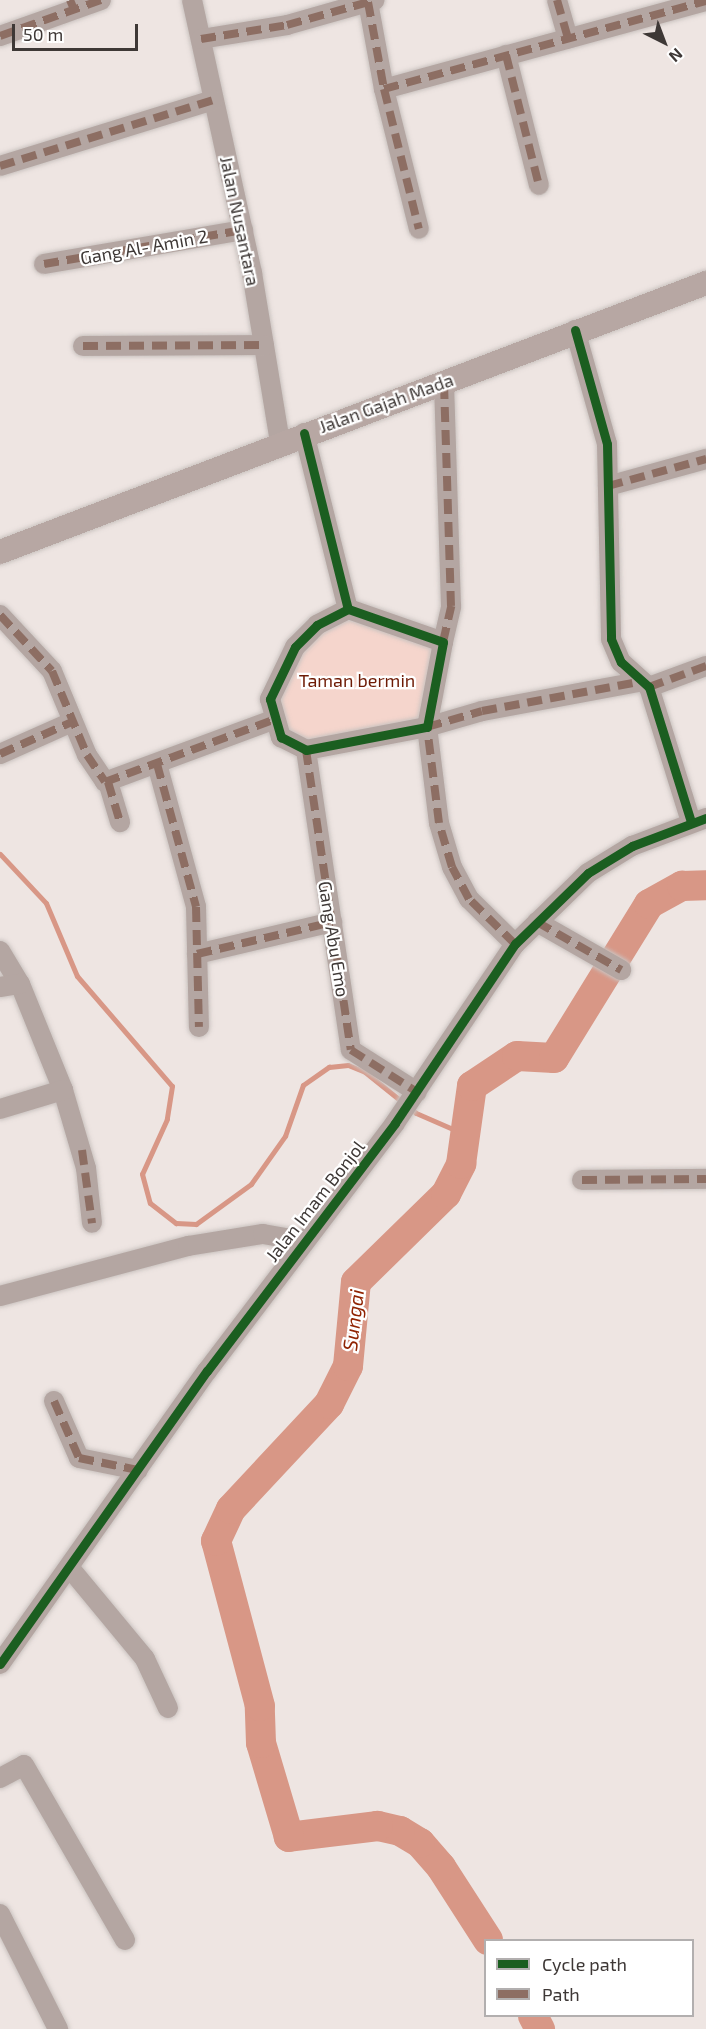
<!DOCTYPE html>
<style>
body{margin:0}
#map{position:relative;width:706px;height:2029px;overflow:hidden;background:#eee5e2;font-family:"Exo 2",sans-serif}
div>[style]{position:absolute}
.green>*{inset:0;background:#f5d5cc}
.stream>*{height:5px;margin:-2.5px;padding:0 2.5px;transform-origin:2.5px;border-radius:2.5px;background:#d89786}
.river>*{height:30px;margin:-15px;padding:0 15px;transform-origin:15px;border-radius:15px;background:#d89786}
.roads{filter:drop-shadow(0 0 2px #cac3c0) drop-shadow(0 0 2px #cac3c0)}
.minor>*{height:20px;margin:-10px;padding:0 10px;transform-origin:10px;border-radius:10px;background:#b4a6a2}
.major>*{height:24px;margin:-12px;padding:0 12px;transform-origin:12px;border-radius:12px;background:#b7a7a3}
.quiet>*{height:8px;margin-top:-4px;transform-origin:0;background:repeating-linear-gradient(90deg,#8d6e63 0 15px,transparent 0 23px)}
.cycleway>*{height:9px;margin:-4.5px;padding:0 4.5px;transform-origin:4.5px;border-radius:4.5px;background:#1b5e20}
span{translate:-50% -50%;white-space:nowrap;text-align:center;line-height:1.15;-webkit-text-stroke:4.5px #fff;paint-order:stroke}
.street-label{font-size:18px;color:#3e3836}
.park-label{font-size:18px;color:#6e1b05}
.water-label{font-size:20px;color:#902302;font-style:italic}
.legend{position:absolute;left:484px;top:1939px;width:210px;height:78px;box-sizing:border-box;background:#fff;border:2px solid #b2afaf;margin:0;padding:8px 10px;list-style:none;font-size:18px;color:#3e3836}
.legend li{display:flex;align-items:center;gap:12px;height:30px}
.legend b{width:30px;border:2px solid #b2afaf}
.north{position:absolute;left:634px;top:12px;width:60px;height:60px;-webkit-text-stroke:4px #fff;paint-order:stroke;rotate:138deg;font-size:16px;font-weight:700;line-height:24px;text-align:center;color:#3e3836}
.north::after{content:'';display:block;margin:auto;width:21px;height:27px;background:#3e3836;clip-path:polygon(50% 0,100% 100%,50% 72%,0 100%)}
.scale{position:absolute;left:12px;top:24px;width:126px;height:27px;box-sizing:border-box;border:3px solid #3e3836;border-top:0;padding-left:8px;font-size:18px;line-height:21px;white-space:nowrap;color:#3e3836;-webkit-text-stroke:4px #fff;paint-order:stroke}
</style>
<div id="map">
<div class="green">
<div style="clip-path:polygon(343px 619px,437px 645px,419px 725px,298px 742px,286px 732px,277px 698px,310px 640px)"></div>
</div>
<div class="stream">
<div style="left:0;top:854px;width:67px;rotate:46.8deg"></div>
<div style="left:46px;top:903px;width:79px;rotate:67deg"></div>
<div style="left:77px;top:976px;width:145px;rotate:49.2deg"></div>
<div style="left:172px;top:1086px;width:33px;rotate:99deg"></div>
<div style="left:167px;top:1119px;width:60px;rotate:114.4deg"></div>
<div style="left:142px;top:1174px;width:30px;rotate:75deg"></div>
<div style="left:150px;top:1203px;width:33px;rotate:38deg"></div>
<div style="left:176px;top:1223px;width:20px;rotate:3deg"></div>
<div style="left:196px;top:1224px;width:68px;rotate:-36deg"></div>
<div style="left:251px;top:1184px;width:59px;rotate:-54.7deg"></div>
<div style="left:285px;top:1136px;width:54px;rotate:-70.6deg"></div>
<div style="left:303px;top:1085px;width:32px;rotate:-35deg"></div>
<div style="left:329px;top:1067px;width:19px;rotate:-6deg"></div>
<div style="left:348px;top:1065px;width:18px;rotate:22deg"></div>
<div style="left:365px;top:1072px;width:65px;rotate:38.8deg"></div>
<div style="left:416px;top:1113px;width:52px;rotate:23.6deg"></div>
</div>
<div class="river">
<div style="left:488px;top:1940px;width:87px;rotate:-122.8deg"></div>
<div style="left:441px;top:1867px;width:32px;rotate:-131deg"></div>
<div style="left:420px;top:1843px;width:23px;rotate:-149deg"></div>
<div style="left:400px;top:1831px;width:23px;rotate:-167deg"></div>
<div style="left:378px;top:1826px;width:90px;rotate:173deg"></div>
<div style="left:289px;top:1837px;width:98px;rotate:-106.6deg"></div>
<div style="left:261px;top:1743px;width:37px;rotate:-92deg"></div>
<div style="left:260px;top:1706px;width:171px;rotate:-104.9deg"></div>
<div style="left:216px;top:1541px;width:35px;rotate:-65deg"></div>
<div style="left:231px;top:1509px;width:144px;rotate:-47deg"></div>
<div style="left:329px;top:1404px;width:42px;rotate:-63.4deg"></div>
<div style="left:348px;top:1366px;width:84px;rotate:-84.6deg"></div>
<div style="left:356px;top:1282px;width:126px;rotate:-44.4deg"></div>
<div style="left:446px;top:1194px;width:34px;rotate:-63deg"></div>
<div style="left:461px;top:1164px;width:79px;rotate:-82deg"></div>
<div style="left:472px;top:1086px;width:54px;rotate:-33.7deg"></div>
<div style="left:517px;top:1056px;width:37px;rotate:3deg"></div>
<div style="left:554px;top:1058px;width:181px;rotate:-58.3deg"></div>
<div style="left:649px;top:904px;width:38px;rotate:-29deg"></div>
<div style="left:682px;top:886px;width:24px;rotate:-2deg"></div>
<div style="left:533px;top:2016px;width:15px;rotate:62deg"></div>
</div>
<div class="roads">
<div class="minor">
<div style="left:192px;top:0;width:280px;rotate:77.6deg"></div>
<div style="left:252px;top:273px;width:172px;rotate:80.6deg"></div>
<div style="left:557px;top:0;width:40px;rotate:74deg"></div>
<div style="left:368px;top:2px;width:88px;rotate:79.6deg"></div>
<div style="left:384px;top:89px;width:334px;rotate:-15.3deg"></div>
<div style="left:0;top:36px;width:107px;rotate:-19.6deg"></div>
<div style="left:201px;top:39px;width:87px;rotate:-9.2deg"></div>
<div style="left:287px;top:25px;width:91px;rotate:-15.9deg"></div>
<div style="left:506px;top:55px;width:134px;rotate:75.8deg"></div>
<div style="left:384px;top:89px;width:144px;rotate:76deg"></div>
<div style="left:0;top:166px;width:223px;rotate:-17.2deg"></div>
<div style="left:44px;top:264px;width:202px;rotate:-9.7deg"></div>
<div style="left:575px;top:330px;width:118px;rotate:74.3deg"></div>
<div style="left:607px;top:444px;width:195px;rotate:88.8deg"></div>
<div style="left:611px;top:639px;width:25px;rotate:67deg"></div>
<div style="left:621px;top:662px;width:38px;rotate:42deg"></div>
<div style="left:649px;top:687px;width:141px;rotate:72.7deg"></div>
<div style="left:83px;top:346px;width:181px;rotate:-0.3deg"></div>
<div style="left:304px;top:433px;width:181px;rotate:76deg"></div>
<div style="left:348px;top:609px;width:35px;rotate:153deg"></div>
<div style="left:317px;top:625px;width:31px;rotate:135deg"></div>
<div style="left:295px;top:647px;width:58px;rotate:115.7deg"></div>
<div style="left:270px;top:699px;width:40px;rotate:74deg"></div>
<div style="left:281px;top:737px;width:28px;rotate:27deg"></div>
<div style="left:306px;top:750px;width:123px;rotate:-10.8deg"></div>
<div style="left:427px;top:727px;width:86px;rotate:-79.3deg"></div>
<div style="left:443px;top:642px;width:101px;rotate:-160.8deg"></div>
<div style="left:608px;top:486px;width:102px;rotate:-15.4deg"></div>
<div style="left:0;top:615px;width:76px;rotate:47.1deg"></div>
<div style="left:52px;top:671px;width:91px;rotate:67.4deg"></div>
<div style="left:87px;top:755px;width:32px;rotate:56deg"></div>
<div style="left:105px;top:782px;width:179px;rotate:-20.3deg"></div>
<div style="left:443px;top:642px;width:37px;rotate:-77deg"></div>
<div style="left:451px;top:606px;width:224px;rotate:-91.8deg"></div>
<div style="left:649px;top:687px;width:61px;rotate:-20.2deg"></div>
<div style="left:306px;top:750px;width:303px;rotate:81.5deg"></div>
<div style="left:351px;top:1050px;width:78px;rotate:32.5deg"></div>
<div style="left:0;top:754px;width:79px;rotate:-24deg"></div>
<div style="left:157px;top:764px;width:148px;rotate:74.7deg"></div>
<div style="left:196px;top:907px;width:120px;rotate:88.6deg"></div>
<div style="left:108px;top:782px;width:42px;rotate:73.3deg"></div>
<div style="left:537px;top:922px;width:97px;rotate:29.7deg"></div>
<div style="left:515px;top:944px;width:64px;rotate:-135.6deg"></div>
<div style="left:469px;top:899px;width:36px;rotate:-118deg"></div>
<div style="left:452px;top:867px;width:46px;rotate:-106.5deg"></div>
<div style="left:439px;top:823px;width:97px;rotate:-97.1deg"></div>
<div style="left:427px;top:727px;width:57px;rotate:-16.2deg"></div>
<div style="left:482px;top:711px;width:159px;rotate:-10.5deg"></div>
<div style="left:0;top:951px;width:39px;rotate:59deg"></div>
<div style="left:20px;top:984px;width:114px;rotate:67.9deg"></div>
<div style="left:63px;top:1090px;width:81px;rotate:73.6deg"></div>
<div style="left:86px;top:1168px;width:55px;rotate:83.8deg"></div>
<div style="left:197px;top:954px;width:139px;rotate:-13.3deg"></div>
<div style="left:0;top:987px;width:20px;rotate:-9deg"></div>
<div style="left:0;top:1109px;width:66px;rotate:-16.8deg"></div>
<div style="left:582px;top:1180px;width:124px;rotate:-0.5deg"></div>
<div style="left:0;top:1296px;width:195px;rotate:-14.9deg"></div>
<div style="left:188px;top:1246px;width:76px;rotate:-9.1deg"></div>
<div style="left:263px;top:1234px;width:41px;rotate:9.9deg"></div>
<div style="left:54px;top:1401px;width:62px;rotate:66.3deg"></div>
<div style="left:79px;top:1458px;width:60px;rotate:11.5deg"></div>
<div style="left:69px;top:1567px;width:119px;rotate:50.4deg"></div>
<div style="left:145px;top:1659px;width:54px;rotate:64.9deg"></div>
<div style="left:0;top:1664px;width:359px;rotate:-54.8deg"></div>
<div style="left:207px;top:1371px;width:311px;rotate:-52.8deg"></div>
<div style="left:395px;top:1123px;width:216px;rotate:-56.2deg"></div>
<div style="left:515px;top:944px;width:102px;rotate:-44.2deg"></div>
<div style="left:588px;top:873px;width:52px;rotate:-31.5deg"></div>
<div style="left:632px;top:846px;width:79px;rotate:-20.7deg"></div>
<div style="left:0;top:1778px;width:27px;rotate:-28deg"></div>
<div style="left:24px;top:1765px;width:202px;rotate:60deg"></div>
<div style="left:0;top:1914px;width:129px;rotate:63.2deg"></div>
</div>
<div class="major">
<div style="left:0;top:552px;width:756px;rotate:-20.86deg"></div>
</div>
</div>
<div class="quiet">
<div style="left:70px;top:0;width:13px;rotate:67deg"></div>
<div style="left:557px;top:0;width:40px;rotate:74deg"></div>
<div style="left:368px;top:2px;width:88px;rotate:79.6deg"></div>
<div style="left:384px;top:89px;width:334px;rotate:-15.3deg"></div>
<div style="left:0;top:36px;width:107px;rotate:-19.6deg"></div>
<div style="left:201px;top:39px;width:87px;rotate:-9.2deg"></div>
<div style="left:287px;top:25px;width:88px;rotate:-15.8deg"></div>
<div style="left:506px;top:55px;width:134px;rotate:75.8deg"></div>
<div style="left:384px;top:89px;width:144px;rotate:76deg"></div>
<div style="left:0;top:166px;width:223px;rotate:-17.2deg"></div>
<div style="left:44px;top:264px;width:202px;rotate:-9.7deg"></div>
<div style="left:83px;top:346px;width:181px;rotate:-0.3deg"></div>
<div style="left:608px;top:486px;width:102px;rotate:-15.4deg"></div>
<div style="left:0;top:615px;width:76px;rotate:47.1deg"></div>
<div style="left:52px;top:671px;width:91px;rotate:67.4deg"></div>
<div style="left:87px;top:755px;width:32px;rotate:56deg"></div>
<div style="left:105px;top:782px;width:179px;rotate:-20.3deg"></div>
<div style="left:443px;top:642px;width:37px;rotate:-77deg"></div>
<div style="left:451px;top:606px;width:224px;rotate:-91.8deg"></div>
<div style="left:649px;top:687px;width:61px;rotate:-20.2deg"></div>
<div style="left:306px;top:750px;width:303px;rotate:81.5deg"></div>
<div style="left:351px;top:1050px;width:78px;rotate:32.5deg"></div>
<div style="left:0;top:754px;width:79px;rotate:-24deg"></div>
<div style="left:157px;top:764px;width:148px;rotate:74.7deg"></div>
<div style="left:196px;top:907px;width:120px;rotate:88.6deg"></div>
<div style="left:108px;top:782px;width:42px;rotate:73.3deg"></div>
<div style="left:537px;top:922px;width:97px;rotate:29.7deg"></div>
<div style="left:515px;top:944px;width:64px;rotate:-135.6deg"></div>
<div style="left:469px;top:899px;width:36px;rotate:-118deg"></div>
<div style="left:452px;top:867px;width:46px;rotate:-106.5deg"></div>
<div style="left:439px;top:823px;width:97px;rotate:-97.1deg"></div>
<div style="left:427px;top:727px;width:57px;rotate:-16.2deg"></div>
<div style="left:482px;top:711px;width:159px;rotate:-10.5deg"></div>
<div style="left:197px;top:954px;width:139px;rotate:-13.3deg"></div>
<div style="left:82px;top:1150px;width:74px;rotate:82.2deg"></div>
<div style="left:582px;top:1180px;width:124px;rotate:-0.5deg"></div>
<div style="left:54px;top:1401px;width:62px;rotate:66.3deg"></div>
<div style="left:79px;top:1458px;width:60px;rotate:11.5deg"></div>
</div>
<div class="cycleway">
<div style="left:575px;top:330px;width:118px;rotate:74.3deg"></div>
<div style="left:607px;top:444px;width:195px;rotate:88.8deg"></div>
<div style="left:611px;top:639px;width:25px;rotate:67deg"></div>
<div style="left:621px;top:662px;width:38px;rotate:42deg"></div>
<div style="left:649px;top:687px;width:141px;rotate:72.7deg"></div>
<div style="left:304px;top:433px;width:181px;rotate:76deg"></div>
<div style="left:348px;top:609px;width:35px;rotate:153deg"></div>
<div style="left:317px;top:625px;width:31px;rotate:135deg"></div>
<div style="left:295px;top:647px;width:58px;rotate:115.7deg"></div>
<div style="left:270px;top:699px;width:40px;rotate:74deg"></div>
<div style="left:281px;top:737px;width:28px;rotate:27deg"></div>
<div style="left:306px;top:750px;width:123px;rotate:-10.8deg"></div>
<div style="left:427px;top:727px;width:86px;rotate:-79.3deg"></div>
<div style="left:443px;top:642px;width:101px;rotate:-160.8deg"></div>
<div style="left:0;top:1664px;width:359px;rotate:-54.8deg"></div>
<div style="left:207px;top:1371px;width:311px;rotate:-52.8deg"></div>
<div style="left:395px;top:1123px;width:216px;rotate:-56.2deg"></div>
<div style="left:515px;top:944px;width:102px;rotate:-44.2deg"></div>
<div style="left:588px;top:873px;width:52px;rotate:-31.5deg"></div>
<div style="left:632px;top:846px;width:79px;rotate:-20.7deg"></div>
</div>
<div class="street-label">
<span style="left:240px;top:221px;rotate:78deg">Jalan Nusantara</span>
<span style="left:144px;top:247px;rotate:-10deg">Gang Al- Amin 2</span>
<span style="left:386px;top:403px;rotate:-20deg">Jalan Gajah Mada</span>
<span style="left:334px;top:939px;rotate:81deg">Gang Abu Emo</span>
<span style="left:315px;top:1201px;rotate:-52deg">Jalan Imam Bonjol</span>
</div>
<div class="park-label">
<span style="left:357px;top:680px">Taman bermin</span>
</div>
<div class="water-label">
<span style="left:353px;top:1320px;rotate:-83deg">Sungai</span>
</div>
<ul class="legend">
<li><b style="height:8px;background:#1b5e20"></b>Cycle path</li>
<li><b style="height:8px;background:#8d6e63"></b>Path</li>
</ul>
<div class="north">N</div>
<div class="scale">50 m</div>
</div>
